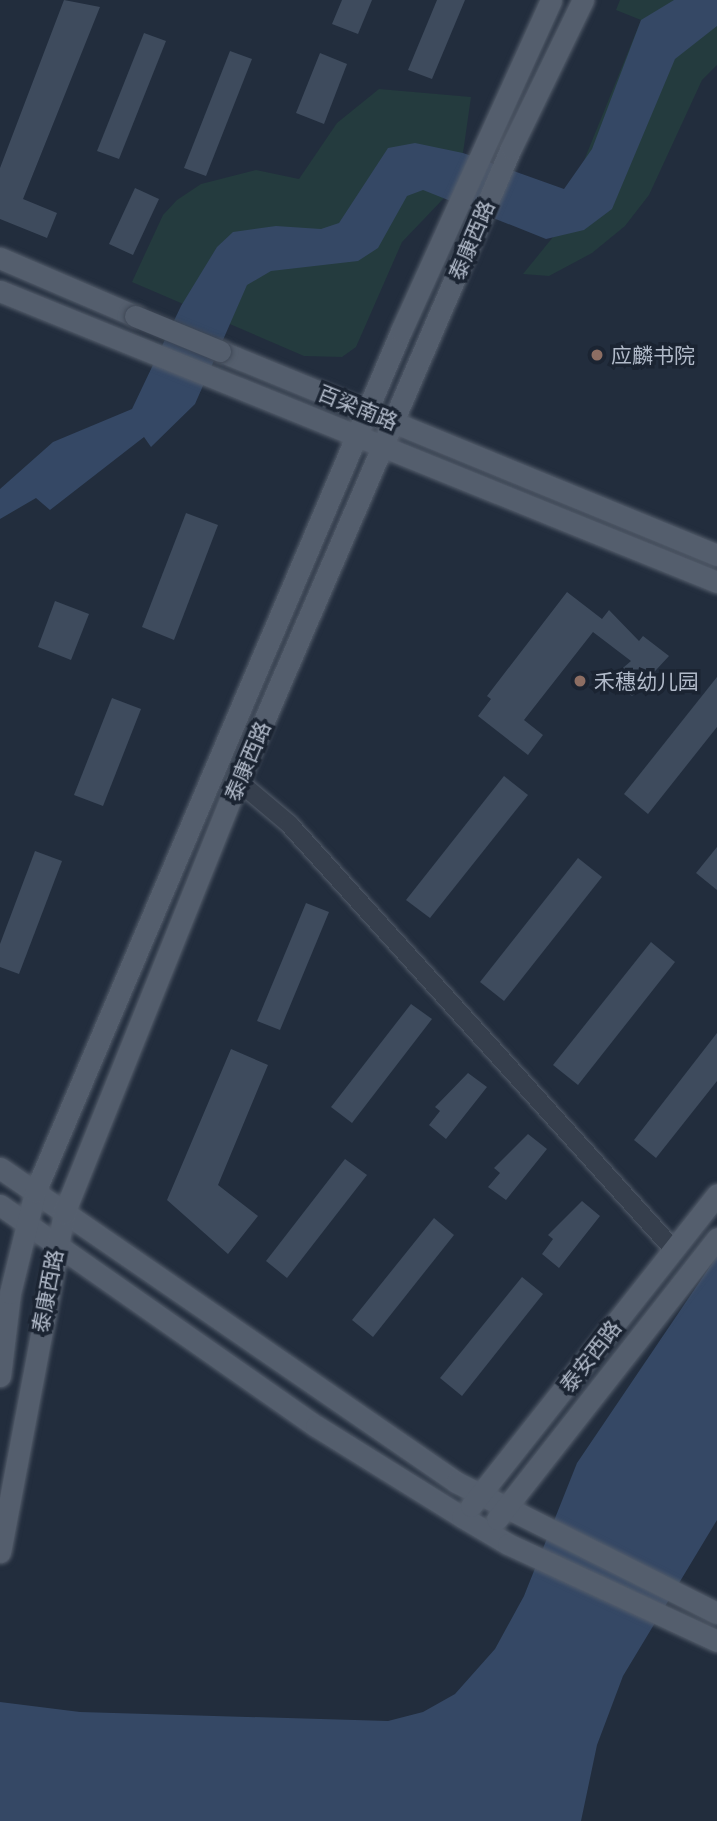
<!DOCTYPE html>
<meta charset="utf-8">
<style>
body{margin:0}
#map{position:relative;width:717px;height:1821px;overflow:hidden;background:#222d3d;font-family:"Asap Condensed","Noto Sans SC",sans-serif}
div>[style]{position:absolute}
.green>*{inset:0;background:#243b3e}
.water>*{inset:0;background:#354865}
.building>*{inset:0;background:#3e4b5d}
.roads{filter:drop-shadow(0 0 2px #545d6b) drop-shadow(0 0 2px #545d6b)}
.minor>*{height:18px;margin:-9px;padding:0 9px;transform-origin:9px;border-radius:9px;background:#363f4d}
.major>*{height:21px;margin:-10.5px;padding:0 10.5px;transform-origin:10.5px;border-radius:10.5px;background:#545e6d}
.bridges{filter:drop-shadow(0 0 2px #3f4856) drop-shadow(0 0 2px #3f4856)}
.major-bridge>*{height:21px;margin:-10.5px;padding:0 10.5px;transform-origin:10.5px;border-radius:10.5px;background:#545e6d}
.dots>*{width:19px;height:19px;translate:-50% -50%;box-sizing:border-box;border:4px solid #1b2432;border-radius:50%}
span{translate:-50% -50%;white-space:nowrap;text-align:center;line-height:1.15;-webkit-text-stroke:7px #1b2432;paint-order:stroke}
.street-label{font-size:21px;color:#b1bac9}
.poi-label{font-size:21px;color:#b1bac9}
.left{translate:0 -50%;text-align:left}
</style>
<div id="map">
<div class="green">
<div style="clip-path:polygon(620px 0,717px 0,717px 65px,702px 80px,649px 195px,625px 226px,592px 253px,549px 276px,523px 274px,553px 237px,641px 20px,616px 10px)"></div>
<div style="clip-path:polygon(379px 89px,471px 97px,463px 153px,445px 197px,402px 242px,356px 347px,342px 357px,304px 356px,132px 282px,163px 215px,177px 200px,201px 184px,256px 170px,299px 179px,337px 123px)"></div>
</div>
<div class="water">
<div style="clip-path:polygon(674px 0,717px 0,717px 26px,675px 59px,612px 209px,584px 230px,546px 239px,423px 190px,407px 196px,378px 248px,358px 261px,271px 271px,247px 285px,195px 404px,151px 447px,144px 437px,50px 510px,36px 498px,0 519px,0 489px,53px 442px,132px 409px,181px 306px,217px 247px,233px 232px,276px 226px,321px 229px,339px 223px,388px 148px,415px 143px,463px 153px,564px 189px,592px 149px,641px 20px)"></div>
<div style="clip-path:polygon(717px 1256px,717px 1520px,623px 1676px,597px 1745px,581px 1821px,0 1821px,0 1702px,80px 1712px,388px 1721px,423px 1712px,455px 1694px,495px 1649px,524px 1596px,577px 1463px)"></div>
</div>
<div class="building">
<div style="clip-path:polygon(64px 0,100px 7px,23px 199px,57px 213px,47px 238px,0 219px,0 168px)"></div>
<div style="clip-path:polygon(342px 0,372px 0,358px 34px,332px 24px)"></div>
<div style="clip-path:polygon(437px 0,465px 0,432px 79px,408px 70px)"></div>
<div style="clip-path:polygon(144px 33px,166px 41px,119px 159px,97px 151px)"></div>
<div style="clip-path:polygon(230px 51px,252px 59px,206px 176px,184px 168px)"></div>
<div style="clip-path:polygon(320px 53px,347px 64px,324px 124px,296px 113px)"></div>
<div style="clip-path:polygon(135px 188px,159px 199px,133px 255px,109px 244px)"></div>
<div style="clip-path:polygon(186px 513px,218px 525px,174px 640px,142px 627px)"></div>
<div style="clip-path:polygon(567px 592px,602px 619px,609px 610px,639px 641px,643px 636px,669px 656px,632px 696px,610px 679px,631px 661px,593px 632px,524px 720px,543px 735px,528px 755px,478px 716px,491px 699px,487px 696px)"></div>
<div style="clip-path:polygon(55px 601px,89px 614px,71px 660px,38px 647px)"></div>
<div style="clip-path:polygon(717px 677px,717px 727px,648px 814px,624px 794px)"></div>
<div style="clip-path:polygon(112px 698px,141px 709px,103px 806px,74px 795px)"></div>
<div style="clip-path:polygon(504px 776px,528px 795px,430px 918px,406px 900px)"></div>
<div style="clip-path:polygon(717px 847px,717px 890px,696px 873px)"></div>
<div style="clip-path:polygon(35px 851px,62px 861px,19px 974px,0 967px,0 944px)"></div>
<div style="clip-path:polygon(578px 858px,602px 877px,504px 1001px,480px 982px)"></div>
<div style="clip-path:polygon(306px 903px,329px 912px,280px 1030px,257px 1021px)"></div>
<div style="clip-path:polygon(651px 942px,675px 962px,578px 1085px,553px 1065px)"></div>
<div style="clip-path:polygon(411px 1004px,432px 1019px,352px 1123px,331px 1107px)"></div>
<div style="clip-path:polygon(717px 1033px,717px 1081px,656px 1158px,634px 1140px)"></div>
<div style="clip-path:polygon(231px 1049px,268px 1065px,218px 1185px,258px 1216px,228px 1254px,167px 1200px)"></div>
<div style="clip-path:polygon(468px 1073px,487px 1087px,446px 1139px,429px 1125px,440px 1111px,435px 1107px)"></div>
<div style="clip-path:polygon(528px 1134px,547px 1149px,506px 1200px,488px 1187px,500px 1173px,494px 1168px)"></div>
<div style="clip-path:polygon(345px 1159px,367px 1175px,287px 1278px,266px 1261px)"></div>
<div style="clip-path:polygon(582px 1201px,600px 1216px,559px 1268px,542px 1254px,553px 1239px,548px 1235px)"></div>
<div style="clip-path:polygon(434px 1218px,454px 1235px,373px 1337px,352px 1320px)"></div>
<div style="clip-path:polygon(522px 1277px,543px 1294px,462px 1396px,440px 1378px)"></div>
</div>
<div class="roads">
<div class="minor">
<div style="left:238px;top:781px;width:67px;rotate:40.1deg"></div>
<div style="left:289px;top:824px;width:574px;rotate:47.89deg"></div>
</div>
<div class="major">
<div style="left:0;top:258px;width:147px;rotate:23.2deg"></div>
<div style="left:0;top:291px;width:774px;rotate:22.09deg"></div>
<div style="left:220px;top:351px;width:537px;rotate:22.32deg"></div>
<div style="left:0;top:1168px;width:554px;rotate:34.55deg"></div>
<div style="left:456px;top:1482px;width:292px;rotate:26.7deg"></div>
<div style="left:0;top:1205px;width:386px;rotate:35deg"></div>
<div style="left:316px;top:1426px;width:172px;rotate:31.9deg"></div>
<div style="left:462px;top:1517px;width:53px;rotate:30.4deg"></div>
<div style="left:508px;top:1544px;width:230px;rotate:24.9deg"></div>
<div style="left:0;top:1376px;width:84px;rotate:-83.1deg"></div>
<div style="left:10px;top:1293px;width:104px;rotate:-76.1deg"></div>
<div style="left:35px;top:1192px;width:936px;rotate:-66.97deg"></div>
<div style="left:401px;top:331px;width:363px;rotate:-65.6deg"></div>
<div style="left:471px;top:1506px;width:397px;rotate:-51.7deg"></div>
<div style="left:497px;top:1519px;width:357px;rotate:-51.9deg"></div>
<div style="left:0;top:1552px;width:345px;rotate:-79.3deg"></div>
<div style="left:64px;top:1213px;width:466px;rotate:-68.1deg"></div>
<div style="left:238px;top:781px;width:689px;rotate:-66.67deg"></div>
<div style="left:511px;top:148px;width:165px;rotate:-64.1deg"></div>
</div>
</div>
<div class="bridges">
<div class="major-bridge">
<div style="left:135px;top:316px;width:92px;rotate:22.4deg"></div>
</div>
</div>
<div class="dots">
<div style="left:597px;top:355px;background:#8d6e63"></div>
<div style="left:580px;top:681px;background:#8d6e63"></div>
</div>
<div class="street-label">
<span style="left:471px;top:240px;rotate:-67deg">泰康西路</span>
<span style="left:358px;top:407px;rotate:22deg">百梁南路</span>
<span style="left:247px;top:761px;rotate:-67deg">泰康西路</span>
<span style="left:47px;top:1291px;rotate:-79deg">泰康西路</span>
<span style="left:590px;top:1356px;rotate:-52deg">泰安西路</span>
</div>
<div class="poi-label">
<span class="left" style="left:611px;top:355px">应麟书院</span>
<span class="left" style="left:594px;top:681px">禾穗幼儿园</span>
</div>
</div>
